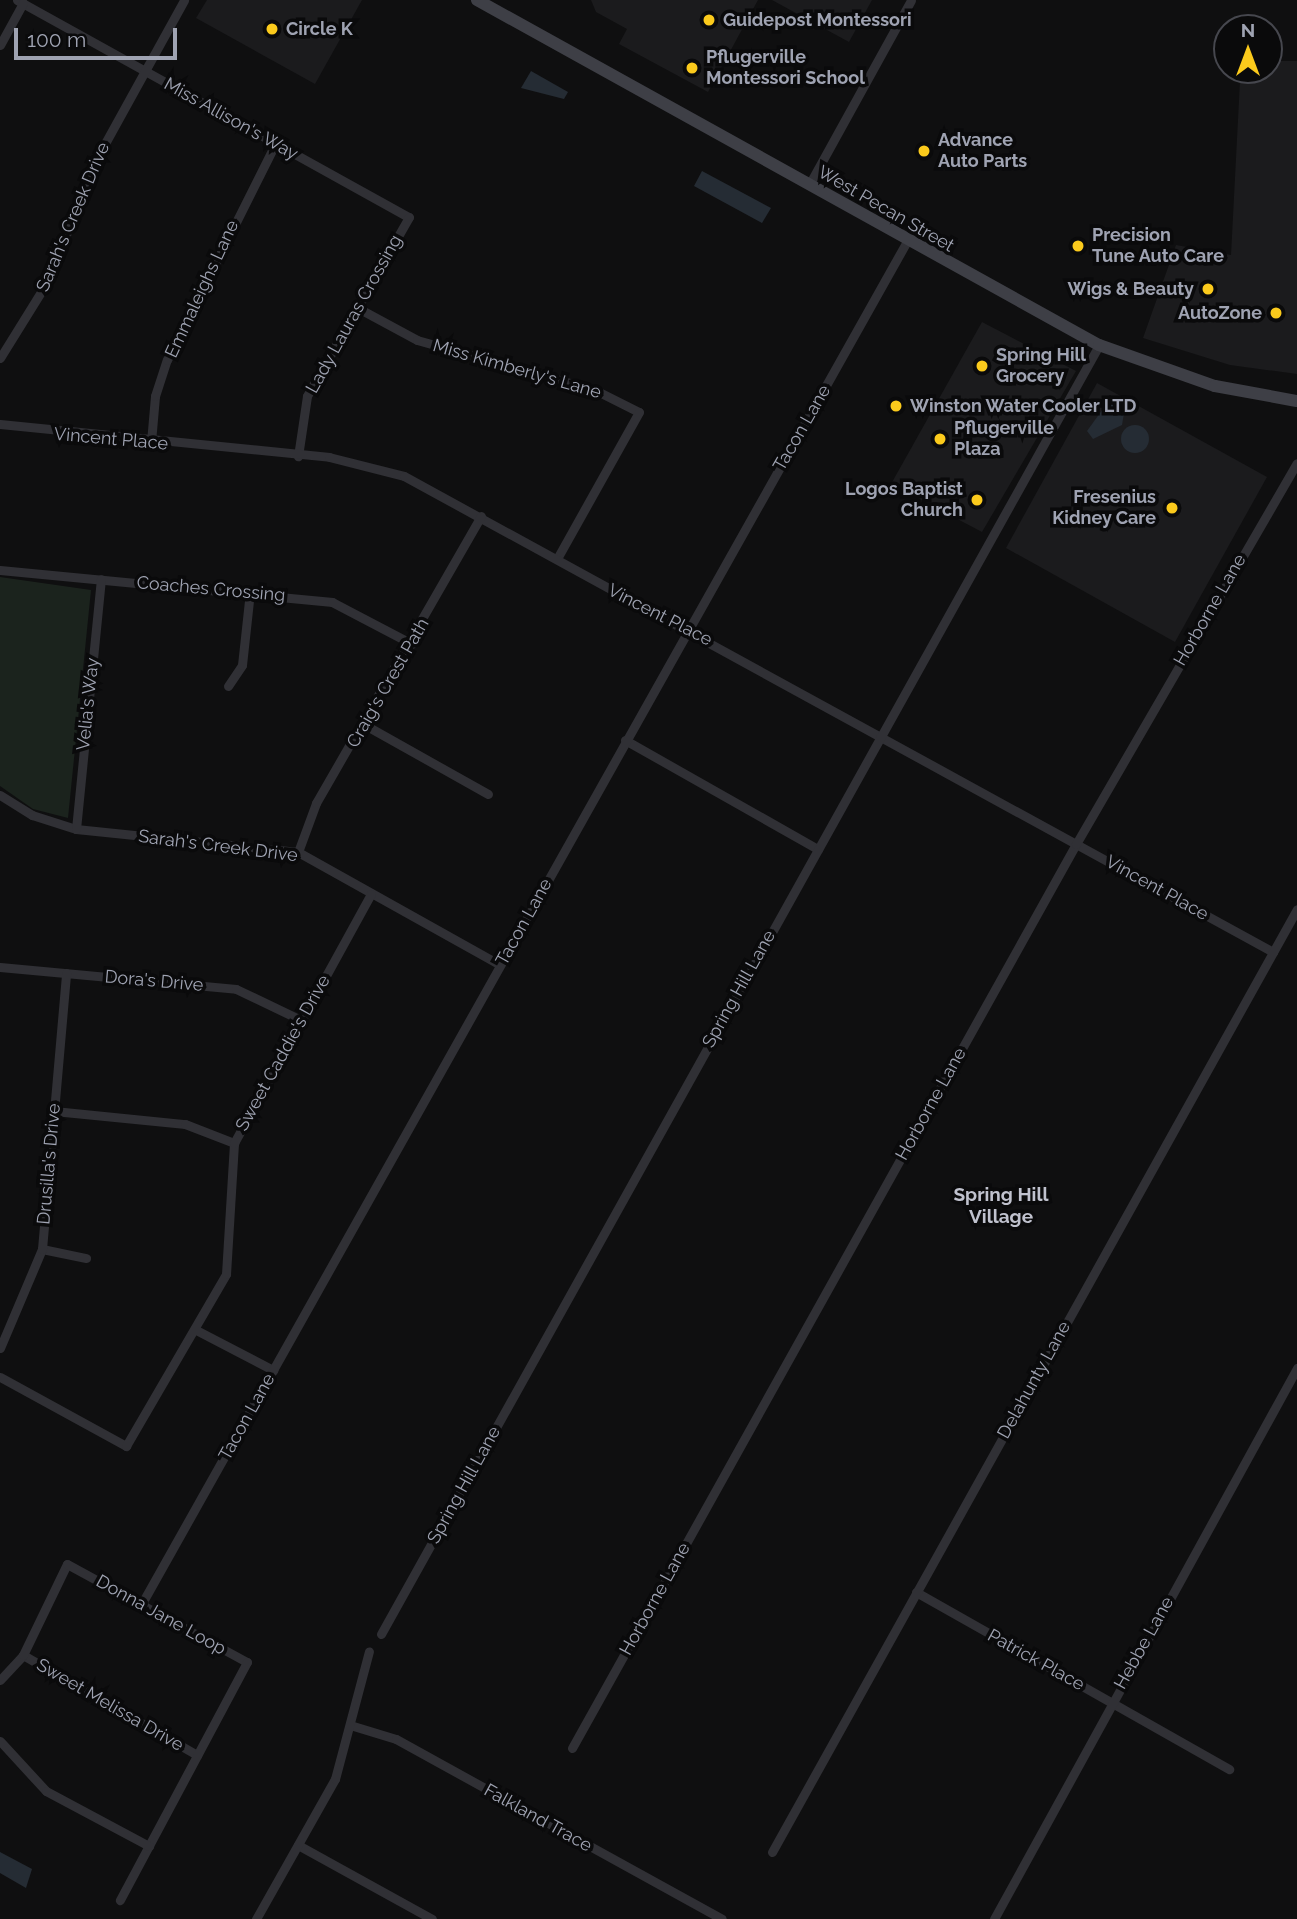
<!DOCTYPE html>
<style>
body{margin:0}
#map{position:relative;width:1297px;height:1919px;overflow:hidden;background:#0f0f10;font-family:Raleway,sans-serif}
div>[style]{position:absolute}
.built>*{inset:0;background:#1b1b1d}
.green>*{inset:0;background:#1b231d}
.water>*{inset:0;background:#252c34}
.round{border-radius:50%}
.street>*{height:9px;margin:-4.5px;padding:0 4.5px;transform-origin:4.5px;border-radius:4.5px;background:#303035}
.secondary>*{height:12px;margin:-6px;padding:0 6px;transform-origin:6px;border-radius:6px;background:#3e3f46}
.dots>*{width:19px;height:19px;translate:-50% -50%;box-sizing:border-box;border:4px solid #0a0a0b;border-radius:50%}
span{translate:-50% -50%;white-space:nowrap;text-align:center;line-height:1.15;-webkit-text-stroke:7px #0a0a0b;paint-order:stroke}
.poi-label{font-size:18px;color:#9fa3b2;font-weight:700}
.left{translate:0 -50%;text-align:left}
.right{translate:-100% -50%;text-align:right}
.street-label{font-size:18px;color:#9fa3b2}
.neighbourhood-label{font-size:19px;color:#c0c2ce;font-weight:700}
.north{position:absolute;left:1213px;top:14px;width:70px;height:70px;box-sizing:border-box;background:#0a0a0b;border:2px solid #46474e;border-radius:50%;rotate:0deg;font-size:19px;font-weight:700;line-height:28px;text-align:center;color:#9fa3b2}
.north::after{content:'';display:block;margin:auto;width:24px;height:32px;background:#fbca1c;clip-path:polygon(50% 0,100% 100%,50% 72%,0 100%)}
.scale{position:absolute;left:14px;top:28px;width:163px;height:32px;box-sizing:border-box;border:4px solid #9fa3b2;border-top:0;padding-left:9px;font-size:21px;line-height:24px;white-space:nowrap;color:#9fa3b2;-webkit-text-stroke:5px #0a0a0b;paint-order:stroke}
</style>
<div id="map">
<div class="built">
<div style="clip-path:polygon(207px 0,362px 0,315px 84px,196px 18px)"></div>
<div style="clip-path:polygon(591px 0,758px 0,708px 92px,619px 44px,627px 29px,596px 12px)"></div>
<div style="clip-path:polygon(772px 0,872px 0,849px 42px)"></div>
<div style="clip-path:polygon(1269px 61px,1297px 61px,1297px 374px,1230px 365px,1143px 338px,1176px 245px,1231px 255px,1240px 81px,1243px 70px,1269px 70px)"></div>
<div style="clip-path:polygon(982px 322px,1076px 371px,982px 532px,891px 484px)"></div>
<div style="clip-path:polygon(1097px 383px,1267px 477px,1175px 642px,1006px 548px)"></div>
</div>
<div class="green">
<div style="clip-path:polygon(0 577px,91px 590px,68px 818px,33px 809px,0 786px)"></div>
</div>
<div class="water">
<div style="clip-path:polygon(531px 71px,568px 92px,564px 99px,521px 88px)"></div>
<div style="clip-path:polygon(702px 171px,771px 208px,762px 223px,694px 186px)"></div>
<div style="clip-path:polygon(1108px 402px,1124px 413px,1122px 425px,1093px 439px,1087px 431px)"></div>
<div class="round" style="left:1121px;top:425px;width:28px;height:28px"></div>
<div style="clip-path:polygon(0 1852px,32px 1869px,26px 1888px,0 1873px)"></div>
</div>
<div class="street">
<div style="left:17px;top:0;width:448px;rotate:29deg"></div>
<div style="left:409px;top:217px;width:206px;rotate:119.7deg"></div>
<div style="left:307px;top:396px;width:61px;rotate:98.5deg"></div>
<div style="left:0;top:45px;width:48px;rotate:-61.3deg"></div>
<div style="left:809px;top:185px;width:211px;rotate:-61.1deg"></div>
<div style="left:356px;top:307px;width:69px;rotate:28.4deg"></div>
<div style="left:417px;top:340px;width:185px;rotate:15.7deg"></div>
<div style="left:595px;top:390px;width:49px;rotate:26.6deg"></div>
<div style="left:639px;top:412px;width:168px;rotate:119.2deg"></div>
<div style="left:0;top:358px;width:99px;rotate:-58.2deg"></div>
<div style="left:52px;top:274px;width:104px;rotate:-70.3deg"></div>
<div style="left:87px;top:176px;width:201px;rotate:-61.1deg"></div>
<div style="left:0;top:424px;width:331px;rotate:5.7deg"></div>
<div style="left:329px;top:457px;width:77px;rotate:14.2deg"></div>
<div style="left:404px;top:476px;width:991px;rotate:28.71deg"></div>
<div style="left:151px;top:442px;width:46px;rotate:-85deg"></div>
<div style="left:155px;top:396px;width:38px;rotate:-72deg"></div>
<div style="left:167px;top:360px;width:241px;rotate:-63.4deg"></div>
<div style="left:0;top:570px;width:334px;rotate:5.5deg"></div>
<div style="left:332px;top:602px;width:90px;rotate:27.7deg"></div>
<div style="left:228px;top:686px;width:25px;rotate:-56deg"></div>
<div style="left:242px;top:665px;width:74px;rotate:-83.8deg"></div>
<div style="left:365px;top:725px;width:141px;rotate:29.3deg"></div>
<div style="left:625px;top:740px;width:222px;rotate:29.5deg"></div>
<div style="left:0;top:795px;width:38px;rotate:32deg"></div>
<div style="left:32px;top:815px;width:46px;rotate:17.7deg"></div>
<div style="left:76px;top:829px;width:223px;rotate:5.9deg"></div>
<div style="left:298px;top:852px;width:231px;rotate:29.2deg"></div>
<div style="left:76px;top:829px;width:251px;rotate:-84.3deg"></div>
<div style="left:298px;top:852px;width:52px;rotate:-69.8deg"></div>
<div style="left:316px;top:803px;width:331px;rotate:-60.1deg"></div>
<div style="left:0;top:967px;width:237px;rotate:5.3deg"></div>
<div style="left:236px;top:989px;width:72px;rotate:25.5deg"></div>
<div style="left:54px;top:1111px;width:132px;rotate:5.7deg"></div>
<div style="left:185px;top:1124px;width:53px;rotate:21.2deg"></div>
<div style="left:42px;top:1249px;width:45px;rotate:11.6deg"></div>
<div style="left:198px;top:1331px;width:85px;rotate:27.5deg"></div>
<div style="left:0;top:1348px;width:108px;rotate:-67deg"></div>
<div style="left:42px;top:1249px;width:277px;rotate:-85deg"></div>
<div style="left:0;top:1377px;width:144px;rotate:28.7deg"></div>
<div style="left:126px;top:1446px;width:199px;rotate:-59.8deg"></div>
<div style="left:226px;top:1274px;width:131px;rotate:-86.5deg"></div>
<div style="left:234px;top:1143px;width:284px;rotate:-61.2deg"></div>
<div style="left:916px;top:1592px;width:360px;rotate:29.5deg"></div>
<div style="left:141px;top:1605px;width:1564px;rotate:-60.68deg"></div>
<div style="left:381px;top:1634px;width:1475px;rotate:-60.88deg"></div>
<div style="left:23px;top:1655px;width:201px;rotate:29.9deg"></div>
<div style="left:0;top:1680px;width:34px;rotate:-47deg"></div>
<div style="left:23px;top:1655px;width:101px;rotate:-64.2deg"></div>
<div style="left:67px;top:1564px;width:205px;rotate:28.6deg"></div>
<div style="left:247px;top:1662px;width:270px;rotate:118.1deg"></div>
<div style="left:350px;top:1725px;width:48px;rotate:16.9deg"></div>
<div style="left:396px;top:1739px;width:372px;rotate:28.9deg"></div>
<div style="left:0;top:1741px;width:68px;rotate:47.4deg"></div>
<div style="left:46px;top:1791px;width:117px;rotate:28.1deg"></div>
<div style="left:572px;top:1748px;width:1035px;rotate:-60.86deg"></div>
<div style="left:1076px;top:844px;width:440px;rotate:-59.9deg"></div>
<div style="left:298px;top:1845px;width:153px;rotate:28.9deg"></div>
<div style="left:772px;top:1852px;width:1079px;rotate:-60.89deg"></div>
<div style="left:256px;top:1919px;width:161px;rotate:-60.6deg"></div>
<div style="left:335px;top:1779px;width:132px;rotate:-75.1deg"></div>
<div style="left:994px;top:1919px;width:629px;rotate:-61.19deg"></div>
</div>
<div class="secondary">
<div style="left:477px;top:0;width:711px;rotate:29.02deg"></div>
<div style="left:1099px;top:345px;width:123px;rotate:19.5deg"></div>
<div style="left:1215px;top:386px;width:83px;rotate:10.4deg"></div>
</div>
<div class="dots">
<div style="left:709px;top:20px;background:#fbca1c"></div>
<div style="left:272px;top:29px;background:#fbca1c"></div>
<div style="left:692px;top:68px;background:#fbca1c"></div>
<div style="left:924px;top:151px;background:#fbca1c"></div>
<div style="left:1078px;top:246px;background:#fbca1c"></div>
<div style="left:1208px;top:289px;background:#fbca1c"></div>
<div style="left:1276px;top:313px;background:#fbca1c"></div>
<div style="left:982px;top:366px;background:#fbca1c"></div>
<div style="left:896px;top:406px;background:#fbca1c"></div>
<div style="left:940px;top:439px;background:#fbca1c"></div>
<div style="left:977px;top:500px;background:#fbca1c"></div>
<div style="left:1172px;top:508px;background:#fbca1c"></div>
</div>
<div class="poi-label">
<span class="left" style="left:723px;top:20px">Guidepost Montessori</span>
<span class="left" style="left:286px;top:29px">Circle K</span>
<span class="left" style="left:706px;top:68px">Pflugerville<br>Montessori School</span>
<span class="left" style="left:938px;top:151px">Advance<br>Auto Parts</span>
<span class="left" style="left:1092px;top:246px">Precision<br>Tune Auto Care</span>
<span class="right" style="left:1194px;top:289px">Wigs &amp; Beauty</span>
<span class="right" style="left:1262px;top:313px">AutoZone</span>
<span class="left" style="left:996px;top:366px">Spring Hill<br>Grocery</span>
<span class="left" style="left:910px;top:406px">Winston Water Cooler LTD</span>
<span class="left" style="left:954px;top:439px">Pflugerville<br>Plaza</span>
<span class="right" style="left:963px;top:500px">Logos Baptist<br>Church</span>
<span class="right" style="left:1156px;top:508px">Fresenius<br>Kidney Care</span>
</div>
<div class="street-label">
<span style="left:231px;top:119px;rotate:29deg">Miss Allison's Way</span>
<span style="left:886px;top:209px;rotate:30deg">West Pecan Street</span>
<span style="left:73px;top:217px;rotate:-67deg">Sarah's Creek Drive</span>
<span style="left:202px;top:289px;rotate:-65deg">Emmaleighs Lane</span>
<span style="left:354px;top:314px;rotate:-61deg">Lady Lauras Crossing</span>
<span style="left:517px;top:369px;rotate:16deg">Miss Kimberly's Lane</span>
<span style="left:802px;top:428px;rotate:-60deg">Tacon Lane</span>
<span style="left:111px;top:439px;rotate:5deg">Vincent Place</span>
<span style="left:211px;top:589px;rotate:5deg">Coaches Crossing</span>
<span style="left:1210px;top:610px;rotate:-60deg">Horborne Lane</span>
<span style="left:660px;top:615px;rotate:27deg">Vincent Place</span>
<span style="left:388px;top:683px;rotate:-60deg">Craig's Crest Path</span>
<span style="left:88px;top:704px;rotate:-84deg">Velia's Way</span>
<span style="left:218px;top:846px;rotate:7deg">Sarah's Creek Drive</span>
<span style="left:1157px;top:888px;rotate:29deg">Vincent Place</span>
<span style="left:524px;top:922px;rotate:-61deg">Tacon Lane</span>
<span style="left:154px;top:981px;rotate:5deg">Dora's Drive</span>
<span style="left:739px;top:989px;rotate:-61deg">Spring Hill Lane</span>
<span style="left:283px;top:1053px;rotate:-61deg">Sweet Caddie's Drive</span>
<span style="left:931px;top:1104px;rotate:-61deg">Horborne Lane</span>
<span style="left:49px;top:1164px;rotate:-85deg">Drusilla's Drive</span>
<span style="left:1034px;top:1380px;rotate:-61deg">Delahunty Lane</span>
<span style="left:247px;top:1417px;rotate:-61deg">Tacon Lane</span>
<span style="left:464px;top:1485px;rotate:-61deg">Spring Hill Lane</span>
<span style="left:655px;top:1599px;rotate:-61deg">Horborne Lane</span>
<span style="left:161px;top:1615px;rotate:29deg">Donna Jane Loop</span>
<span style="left:1144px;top:1643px;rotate:-61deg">Hebbe Lane</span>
<span style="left:1036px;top:1660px;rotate:29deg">Patrick Place</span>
<span style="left:110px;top:1705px;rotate:30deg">Sweet Melissa Drive</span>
<span style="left:538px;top:1818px;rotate:29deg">Falkland Trace</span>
</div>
<div class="neighbourhood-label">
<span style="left:1001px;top:1206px">Spring Hill<br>Village</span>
</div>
<div class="north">N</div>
<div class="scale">100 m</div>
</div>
